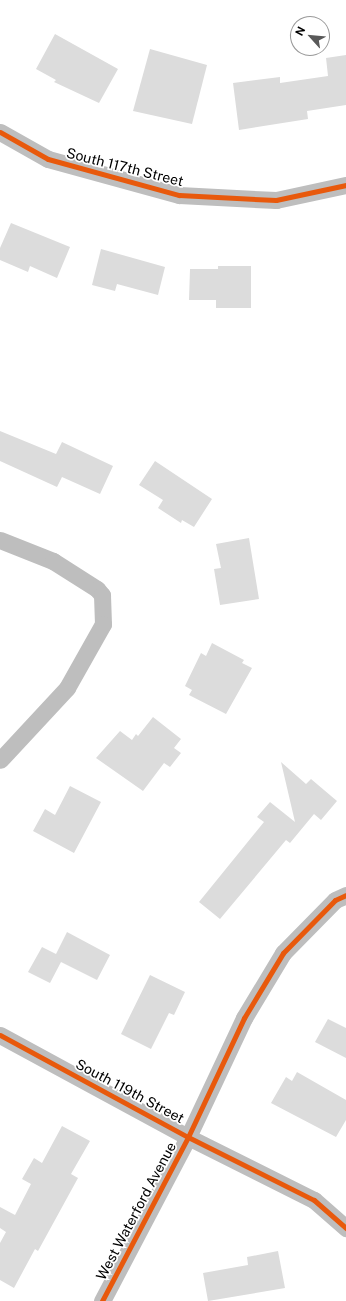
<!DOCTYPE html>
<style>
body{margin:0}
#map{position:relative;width:346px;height:1301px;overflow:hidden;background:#fff;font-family:"Public Sans",sans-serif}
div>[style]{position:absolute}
.building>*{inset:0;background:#dcdcdc}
.minor>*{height:17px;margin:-8.5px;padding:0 8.5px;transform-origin:8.5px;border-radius:8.5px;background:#bebebe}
.cycleway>*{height:5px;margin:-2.5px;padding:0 2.5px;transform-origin:2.5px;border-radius:2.5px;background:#e8590c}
span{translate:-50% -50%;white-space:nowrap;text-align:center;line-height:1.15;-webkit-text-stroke:3.5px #fff;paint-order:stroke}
.street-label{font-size:14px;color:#000}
.north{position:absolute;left:290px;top:16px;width:40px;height:40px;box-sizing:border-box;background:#fff;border:1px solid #999;border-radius:50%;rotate:297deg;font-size:11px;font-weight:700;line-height:16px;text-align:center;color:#000}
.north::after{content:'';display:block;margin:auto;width:14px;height:18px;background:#595959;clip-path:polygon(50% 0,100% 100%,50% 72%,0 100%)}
</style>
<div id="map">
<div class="building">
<div style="clip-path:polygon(55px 34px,118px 69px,99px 103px,54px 82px,56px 80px,36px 69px)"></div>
<div style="clip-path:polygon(150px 49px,207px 65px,192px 124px,133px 111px)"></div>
<div style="clip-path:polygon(346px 55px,346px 105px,307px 111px,308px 119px,239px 130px,233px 83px,280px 77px,280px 83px,328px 76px,326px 58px)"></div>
<div style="clip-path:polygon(11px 223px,70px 247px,57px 278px,30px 266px,28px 272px,0 260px,0 248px)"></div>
<div style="clip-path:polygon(101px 249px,165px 267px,158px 295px,117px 284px,115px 291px,92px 285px)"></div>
<div style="clip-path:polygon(218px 266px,251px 266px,251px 308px,216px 308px,216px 300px,189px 300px,190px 269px,218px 269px)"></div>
<div style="clip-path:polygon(0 431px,56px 454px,62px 442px,113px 466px,100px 494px,62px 477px,57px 487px,0 461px)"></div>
<div style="clip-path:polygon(155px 461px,212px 499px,194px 527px,182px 520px,181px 523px,158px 508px,163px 500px,139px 485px)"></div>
<div style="clip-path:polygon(249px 538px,259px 599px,220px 605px,214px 569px,221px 568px,216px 544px)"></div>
<div style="clip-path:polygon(212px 643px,244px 660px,242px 663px,252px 668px,226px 714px,189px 695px,192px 690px,185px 686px,201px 653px,206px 656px)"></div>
<div style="clip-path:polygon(153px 717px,181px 739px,174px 748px,181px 753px,170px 767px,164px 763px,143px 791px,96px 758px,120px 731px,132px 740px,136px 734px,138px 736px)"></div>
<div style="clip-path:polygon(281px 762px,306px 784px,311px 779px,337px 801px,321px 820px,314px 814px,290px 843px,286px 840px,220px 919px,199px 902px,264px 822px,257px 817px,270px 802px,295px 822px)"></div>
<div style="clip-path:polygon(70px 786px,101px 802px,74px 853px,33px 831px,45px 809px,55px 815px)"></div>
<div style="clip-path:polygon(67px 932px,110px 955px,97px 980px,61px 962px,50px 983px,28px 972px,42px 947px,56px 954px)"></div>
<div style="clip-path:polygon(150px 975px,185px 992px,174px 1015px,169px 1013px,151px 1049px,121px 1034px)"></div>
<div style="clip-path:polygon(328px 1019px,346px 1028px,346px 1058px,315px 1042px)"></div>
<div style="clip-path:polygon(297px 1072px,346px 1100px,346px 1120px,336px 1137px,271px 1103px,286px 1077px,292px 1081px)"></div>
<div style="clip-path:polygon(62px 1126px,90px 1141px,71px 1174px,78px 1178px,38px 1251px,35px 1249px,14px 1288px,0 1280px,0 1243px,6px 1232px,0 1228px,0 1207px,15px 1215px,31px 1184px,22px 1179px,34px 1158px,42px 1163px)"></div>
<div style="clip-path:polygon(278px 1251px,285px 1288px,208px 1301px,203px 1273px,248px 1265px,247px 1257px)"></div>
</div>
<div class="minor">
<div style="left:0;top:132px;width:55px;rotate:29.4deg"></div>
<div style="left:48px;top:159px;width:136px;rotate:15.4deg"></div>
<div style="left:179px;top:195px;width:97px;rotate:3deg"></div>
<div style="left:276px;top:200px;width:72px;rotate:-12.1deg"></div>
<div style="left:0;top:540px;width:57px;rotate:21.6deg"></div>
<div style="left:53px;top:561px;width:52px;rotate:32.5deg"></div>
<div style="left:97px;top:589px;width:8px;rotate:50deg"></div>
<div style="left:102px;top:595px;width:29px;rotate:88deg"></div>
<div style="left:103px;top:624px;width:73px;rotate:119.4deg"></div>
<div style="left:67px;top:688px;width:98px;rotate:132.9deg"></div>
<div style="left:0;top:1035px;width:214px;rotate:28.5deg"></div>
<div style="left:188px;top:1137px;width:141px;rotate:26.6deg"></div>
<div style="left:314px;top:1200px;width:43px;rotate:41.2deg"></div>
<div style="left:102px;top:1301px;width:185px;rotate:-62.3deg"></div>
<div style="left:188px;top:1137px;width:132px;rotate:-64.8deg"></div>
<div style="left:244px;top:1018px;width:76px;rotate:-59deg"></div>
<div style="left:283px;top:953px;width:74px;rotate:-45.5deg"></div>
<div style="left:335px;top:900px;width:12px;rotate:-24deg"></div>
</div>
<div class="cycleway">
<div style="left:0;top:132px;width:55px;rotate:29.4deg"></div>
<div style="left:48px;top:159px;width:136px;rotate:15.4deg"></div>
<div style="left:179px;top:195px;width:97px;rotate:3deg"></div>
<div style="left:276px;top:200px;width:72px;rotate:-12.1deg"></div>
<div style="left:0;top:1035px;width:214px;rotate:28.5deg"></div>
<div style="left:188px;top:1137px;width:141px;rotate:26.6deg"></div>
<div style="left:314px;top:1200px;width:43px;rotate:41.2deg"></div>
<div style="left:102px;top:1301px;width:185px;rotate:-62.3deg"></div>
<div style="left:188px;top:1137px;width:132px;rotate:-64.8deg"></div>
<div style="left:244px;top:1018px;width:76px;rotate:-59deg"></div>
<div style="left:283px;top:953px;width:74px;rotate:-45.5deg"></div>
<div style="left:335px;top:900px;width:12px;rotate:-24deg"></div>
</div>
<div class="street-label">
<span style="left:125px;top:167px;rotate:14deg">South 117th Street</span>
<span style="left:130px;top:1091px;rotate:28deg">South 119th Street</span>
<span style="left:136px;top:1211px;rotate:-62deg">West Waterford Avenue</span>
</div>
<div class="north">N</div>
</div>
